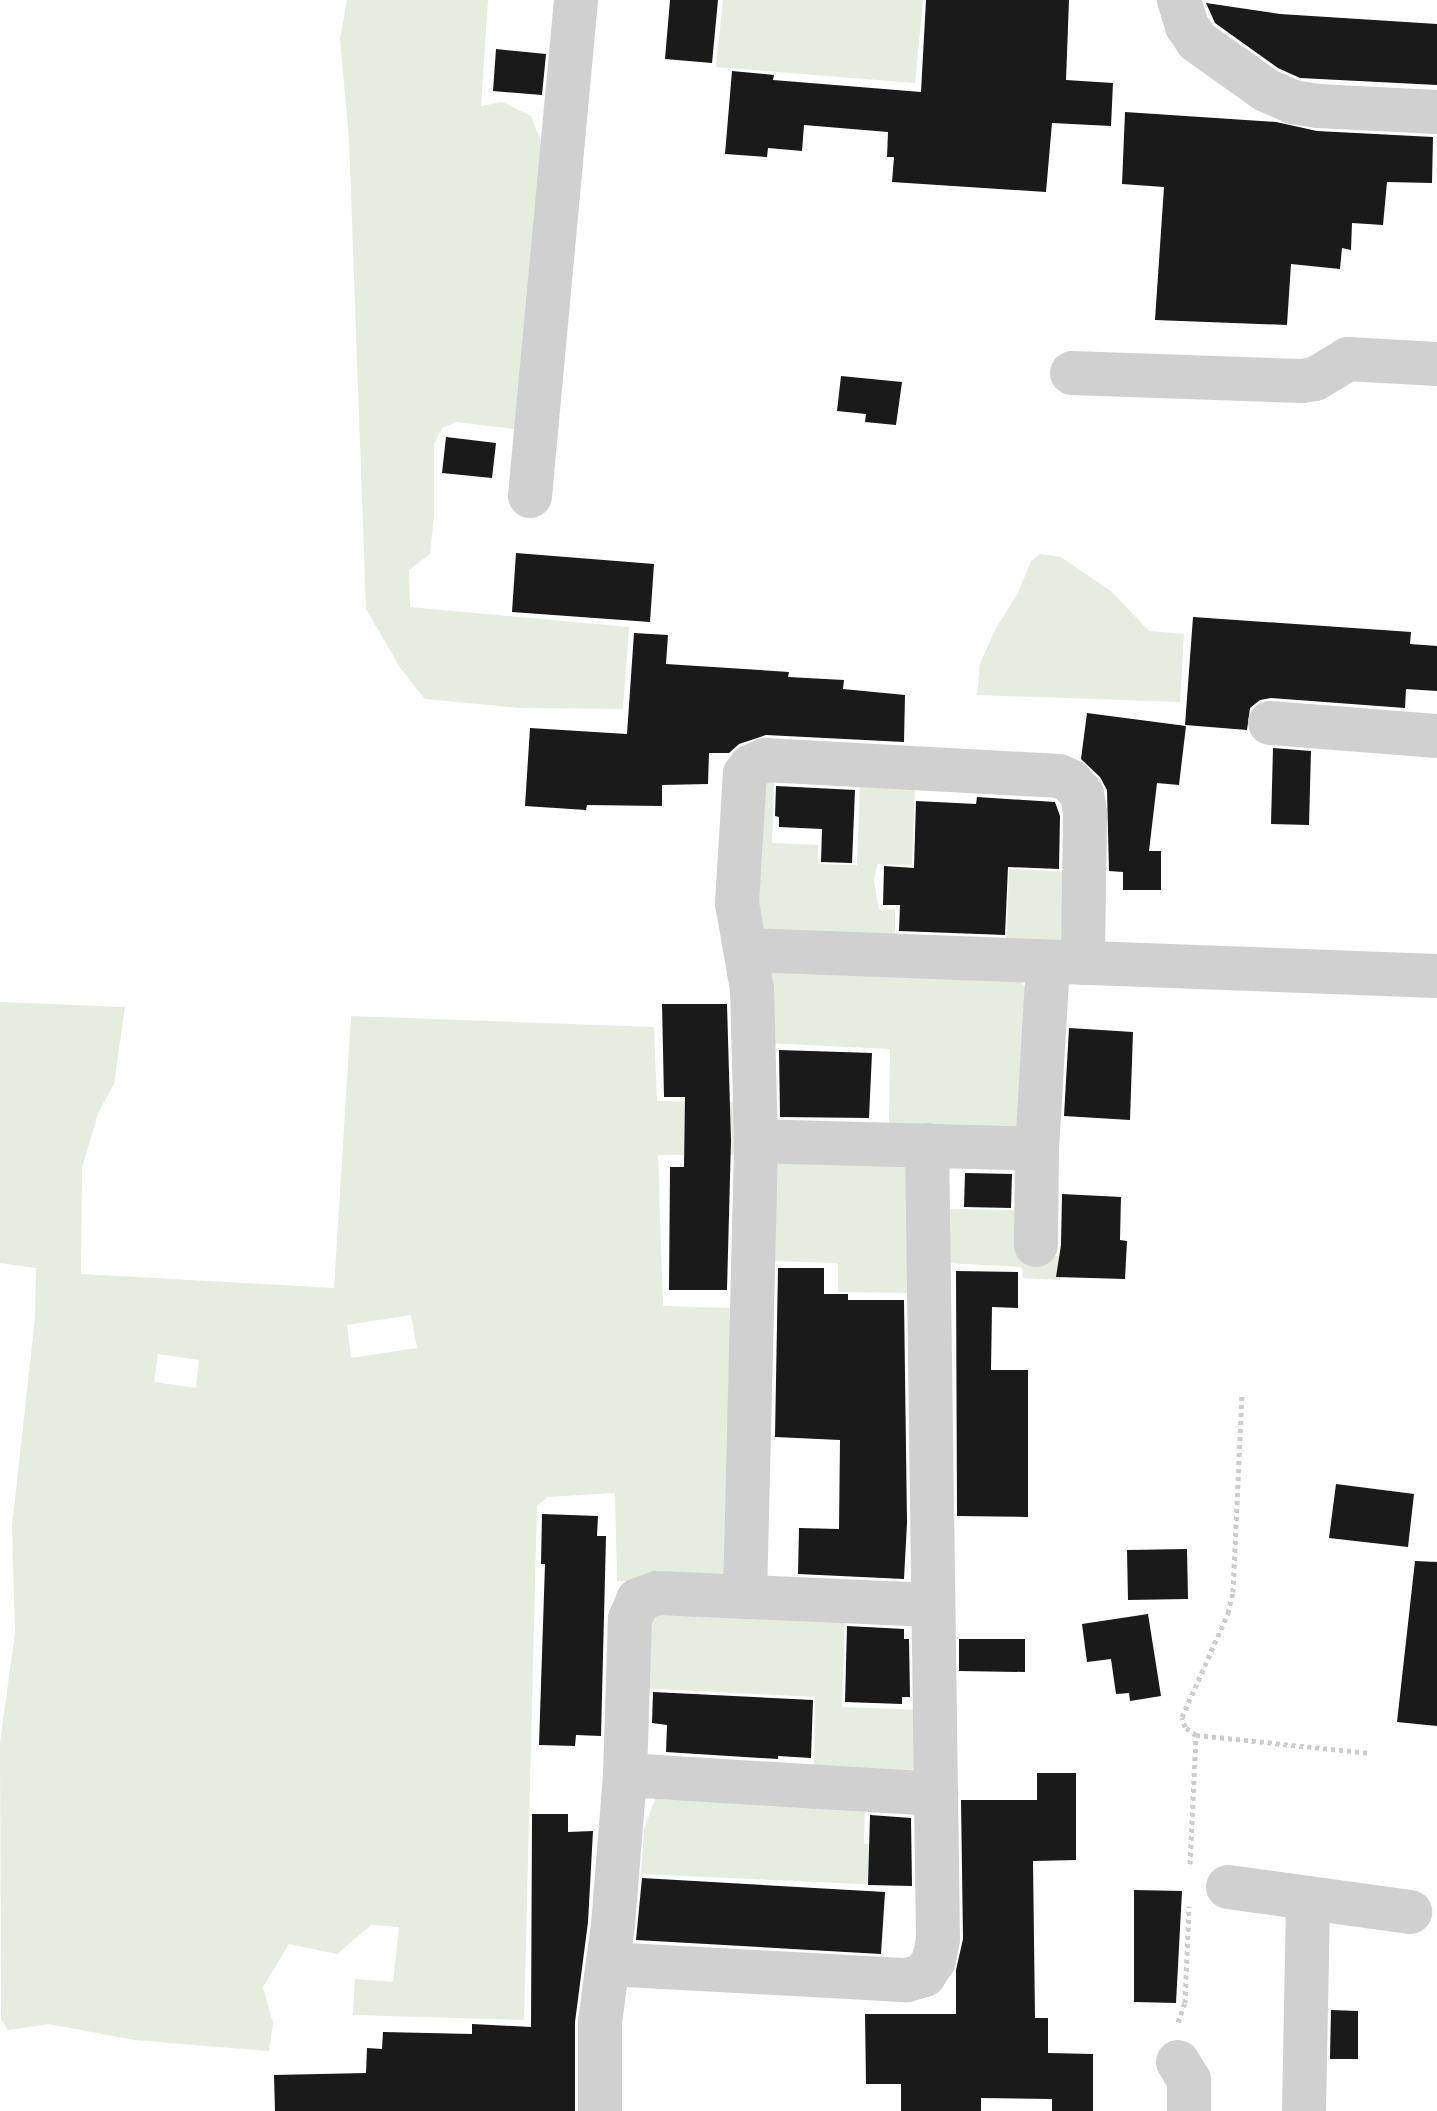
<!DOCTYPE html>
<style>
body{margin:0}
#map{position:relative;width:1437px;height:2111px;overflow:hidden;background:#fff;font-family:Mulish,sans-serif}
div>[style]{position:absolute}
.green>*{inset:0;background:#e6ecdf}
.building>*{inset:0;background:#1a1a1a}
.path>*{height:5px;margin-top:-2.5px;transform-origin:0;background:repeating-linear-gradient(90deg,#cdcdcd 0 4px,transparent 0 8px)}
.minor>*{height:44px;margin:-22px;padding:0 22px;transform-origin:22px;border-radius:22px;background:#d0d0d0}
span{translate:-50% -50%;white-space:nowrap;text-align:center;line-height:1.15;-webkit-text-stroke:8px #fff;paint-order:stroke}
</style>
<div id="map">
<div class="green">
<div style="clip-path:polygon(347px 0,488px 0,481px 106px,502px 102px,531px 116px,542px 144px,515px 429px,456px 422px,442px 428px,434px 444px,434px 516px,430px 554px,409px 570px,410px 607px,629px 627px,623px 709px,521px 708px,425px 699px,401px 669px,366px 609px,349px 139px,340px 39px)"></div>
<div style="clip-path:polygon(723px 0,923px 0,915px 83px,716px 67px)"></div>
<div style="clip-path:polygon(1040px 554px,1061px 557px,1112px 592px,1149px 631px,1184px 634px,1180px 702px,977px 695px,980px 664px,996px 628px,1017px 595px,1031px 561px)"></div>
<div style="clip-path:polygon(774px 779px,772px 843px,818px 845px,818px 864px,857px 865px,860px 783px,915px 786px,912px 865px,877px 864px,874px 881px,879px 910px,895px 909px,895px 934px,764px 932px,750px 915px,762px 786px)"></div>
<div style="clip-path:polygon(1009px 869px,1068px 872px,1067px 942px,1006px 947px)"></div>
<div style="clip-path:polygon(769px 972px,1018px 979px,1028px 991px,1020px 1127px,889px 1130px,890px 1049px,767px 1043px)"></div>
<div style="clip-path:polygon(evenodd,0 1002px,125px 1007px,114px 1084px,99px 1111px,82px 1167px,81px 1274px,334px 1288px,351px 1016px,654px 1027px,657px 1101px,735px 1102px,736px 1155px,658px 1155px,663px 1306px,730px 1308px,734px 1555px,720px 1585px,617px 1581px,615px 1493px,547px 1497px,537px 1506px,524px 2020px,353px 2015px,355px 1979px,393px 1982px,399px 1927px,371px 1925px,337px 1954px,289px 1944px,263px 1987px,273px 2023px,269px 2051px,135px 2040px,49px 2024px,8px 2030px,1px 2019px,0 1743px,15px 1633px,12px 1526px,35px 1318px,36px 1268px,0 1263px,0 1002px,411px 1315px,417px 1348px,351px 1358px,347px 1325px,411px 1315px,0 1002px,158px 1354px,199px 1360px,196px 1388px,154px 1382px,158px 1354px)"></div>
<div style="clip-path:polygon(770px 1161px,910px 1162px,911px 1293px,838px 1292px,838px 1263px,773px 1261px)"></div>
<div style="clip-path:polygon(945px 1209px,1021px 1210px,1021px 1253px,1060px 1256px,1060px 1280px,1023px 1278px,1022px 1267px,946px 1263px)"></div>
<div style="clip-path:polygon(666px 1612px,845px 1619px,842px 1707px,920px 1710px,920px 1760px,913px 1776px,814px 1770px,815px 1697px,640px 1688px,648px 1619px)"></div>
<div style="clip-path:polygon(655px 1799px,865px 1808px,864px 1844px,886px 1844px,884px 1885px,641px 1874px,644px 1829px)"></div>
</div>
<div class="building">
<div style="clip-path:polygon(670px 0,718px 0,712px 63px,665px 59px)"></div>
<div style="clip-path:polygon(926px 0,1069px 0,1066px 80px,1113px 83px,1111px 126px,1052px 123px,1046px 192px,892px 182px,894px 157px,887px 157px,888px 132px,804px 125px,802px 151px,768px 148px,767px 157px,725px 154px,732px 71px,774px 75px,773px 80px,921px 92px)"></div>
<div style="clip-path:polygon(1206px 3px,1280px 14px,1437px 24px,1437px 85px,1300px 78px,1278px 68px,1215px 23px)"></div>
<div style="clip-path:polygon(496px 49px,546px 54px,542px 95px,493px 91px)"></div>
<div style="clip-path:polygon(1125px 112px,1276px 122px,1317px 131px,1433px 137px,1432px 183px,1387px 182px,1383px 225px,1352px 223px,1351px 250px,1342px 248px,1340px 269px,1291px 264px,1287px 325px,1155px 320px,1164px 187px,1122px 184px)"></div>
<div style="clip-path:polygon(841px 376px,902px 382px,896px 425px,865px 422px,866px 414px,837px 411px)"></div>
<div style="clip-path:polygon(446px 437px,496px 443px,492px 478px,442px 473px)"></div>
<div style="clip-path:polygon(516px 553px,654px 564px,650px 622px,512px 612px)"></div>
<div style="clip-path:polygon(1193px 617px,1411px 632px,1410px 644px,1437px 646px,1437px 691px,1406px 689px,1405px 708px,1271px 698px,1260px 700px,1250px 708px,1247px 730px,1185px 725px)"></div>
<div style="clip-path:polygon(634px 633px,668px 635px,666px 664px,789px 672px,788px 677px,844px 680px,843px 689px,905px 695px,904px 742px,766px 735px,739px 744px,729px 753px,709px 753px,708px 784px,662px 785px,662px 806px,587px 805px,586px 810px,525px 806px,530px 728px,627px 734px)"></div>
<div style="clip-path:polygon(1087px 713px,1186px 726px,1179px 785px,1157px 783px,1149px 851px,1161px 851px,1161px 890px,1123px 890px,1123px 872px,1109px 871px,1107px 790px,1100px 777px,1081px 759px)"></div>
<div style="clip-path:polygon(1273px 748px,1311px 751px,1309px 825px,1271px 824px)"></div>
<div style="clip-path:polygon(776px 786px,855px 790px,852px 863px,821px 862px,822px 829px,779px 827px,779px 817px,775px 816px)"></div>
<div style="clip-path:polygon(977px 797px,1055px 802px,1060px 816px,1059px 869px,1008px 867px,1005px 935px,899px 931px,900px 905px,883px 905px,884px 866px,914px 868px,916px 801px,976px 804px)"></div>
<div style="clip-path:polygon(662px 1004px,727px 1004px,731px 1141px,727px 1290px,669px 1290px,670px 1167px,684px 1167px,685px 1097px,664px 1097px)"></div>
<div style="clip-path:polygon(1069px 1028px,1133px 1032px,1130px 1120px,1064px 1116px)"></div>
<div style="clip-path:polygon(779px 1050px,872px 1053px,869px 1118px,780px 1117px)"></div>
<div style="clip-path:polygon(965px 1173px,1012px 1174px,1011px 1208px,964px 1207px)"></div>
<div style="clip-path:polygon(1062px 1194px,1121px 1197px,1120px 1240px,1127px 1241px,1125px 1279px,1056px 1277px,1061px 1245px)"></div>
<div style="clip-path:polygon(778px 1268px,824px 1268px,824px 1294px,848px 1294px,848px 1300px,904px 1300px,907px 1523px,904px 1579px,798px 1574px,799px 1528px,839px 1529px,840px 1440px,775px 1437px)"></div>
<div style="clip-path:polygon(956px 1271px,1018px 1272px,1018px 1308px,992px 1307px,991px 1370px,1028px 1370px,1028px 1517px,957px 1516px)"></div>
<div style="clip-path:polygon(1336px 1484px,1414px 1494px,1408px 1547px,1329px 1538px)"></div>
<div style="clip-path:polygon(542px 1514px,598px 1516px,597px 1536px,606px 1536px,601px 1736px,576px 1735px,575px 1746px,539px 1745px,545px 1564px,541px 1564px)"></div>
<div style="clip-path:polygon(1187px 1549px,1188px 1599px,1128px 1600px,1127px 1550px)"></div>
<div style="clip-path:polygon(1415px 1561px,1437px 1562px,1437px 1726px,1397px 1722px)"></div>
<div style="clip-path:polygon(1148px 1614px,1161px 1696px,1130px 1701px,1129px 1693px,1116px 1694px,1111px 1659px,1087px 1662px,1082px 1624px)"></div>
<div style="clip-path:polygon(847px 1626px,904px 1629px,904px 1639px,909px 1639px,910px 1697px,902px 1697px,902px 1704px,845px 1702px)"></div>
<div style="clip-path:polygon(959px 1639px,1025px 1639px,1025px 1672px,959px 1671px)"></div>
<div style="clip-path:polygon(653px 1692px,813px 1700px,811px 1758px,778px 1756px,778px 1759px,666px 1752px,667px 1725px,652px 1723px)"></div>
<div style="clip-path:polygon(1037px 1773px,1076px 1773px,1076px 1860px,1033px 1861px,1035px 2018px,1048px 2018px,1048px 2053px,1093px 2054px,1093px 2111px,1052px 2111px,1052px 2099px,981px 2098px,981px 2111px,901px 2111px,901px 2084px,866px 2084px,865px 2014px,956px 2014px,956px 1970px,963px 1939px,961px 1800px,1037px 1800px)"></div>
<div style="clip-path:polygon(532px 1814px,568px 1814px,568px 1832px,593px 1831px,588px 1922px,575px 2022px,575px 2111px,275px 2111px,274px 2075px,366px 2073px,367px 2048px,382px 2049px,383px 2032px,472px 2034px,472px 2024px,531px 2027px)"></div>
<div style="clip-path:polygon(870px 1815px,911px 1818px,912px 1886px,868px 1885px)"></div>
<div style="clip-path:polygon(642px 1878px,885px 1892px,881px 1954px,636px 1940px)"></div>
<div style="clip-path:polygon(1134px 1890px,1182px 1891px,1176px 2003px,1134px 2002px)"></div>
<div style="clip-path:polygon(1331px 2010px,1358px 2011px,1358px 2059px,1330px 2059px)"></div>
</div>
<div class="path">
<div style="left:1196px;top:1735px;width:174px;rotate:5.9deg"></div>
<div style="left:1190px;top:1864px;width:129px;rotate:-87.3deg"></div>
<div style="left:1196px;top:1735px;width:14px;rotate:-144deg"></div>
<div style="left:1185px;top:1727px;width:10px;rotate:-107deg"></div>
<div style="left:1182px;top:1717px;width:114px;rotate:-66.1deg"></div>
<div style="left:1228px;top:1613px;width:22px;rotate:-77deg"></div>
<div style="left:1233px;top:1592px;width:198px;rotate:-87.4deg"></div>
<div style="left:1178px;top:2022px;width:20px;rotate:-70deg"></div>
<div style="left:1185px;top:2003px;width:97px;rotate:-87.6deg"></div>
</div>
<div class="minor">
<div style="left:1179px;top:0;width:27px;rotate:73deg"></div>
<div style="left:1187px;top:26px;width:18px;rotate:56deg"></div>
<div style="left:1197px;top:41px;width:85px;rotate:35.4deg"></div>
<div style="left:1266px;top:90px;width:30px;rotate:24deg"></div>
<div style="left:1293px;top:102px;width:25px;rotate:9deg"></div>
<div style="left:1318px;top:106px;width:119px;rotate:2.9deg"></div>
<div style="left:1072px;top:373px;width:230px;rotate:2deg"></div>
<div style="left:1302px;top:381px;width:13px;rotate:-9deg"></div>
<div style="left:1315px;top:379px;width:39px;rotate:-31deg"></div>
<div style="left:1348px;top:359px;width:89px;rotate:3.2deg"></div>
<div style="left:530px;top:496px;width:498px;rotate:-84.7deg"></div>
<div style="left:1270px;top:723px;width:168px;rotate:4.5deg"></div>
<div style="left:747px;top:950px;width:690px;rotate:2.16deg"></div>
<div style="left:756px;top:1141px;width:281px;rotate:1.6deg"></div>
<div style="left:1036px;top:1245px;width:96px;rotate:-89.4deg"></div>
<div style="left:1037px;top:1149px;width:186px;rotate:-86.6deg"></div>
<div style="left:745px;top:1597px;width:456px;rotate:-88.6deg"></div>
<div style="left:756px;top:1141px;width:152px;rotate:-91.5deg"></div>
<div style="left:752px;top:989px;width:87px;rotate:-99.9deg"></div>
<div style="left:737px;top:903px;width:129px;rotate:-86.5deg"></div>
<div style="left:745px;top:774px;width:9px;rotate:-54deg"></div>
<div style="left:750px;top:767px;width:17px;rotate:-25deg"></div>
<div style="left:765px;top:760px;width:294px;rotate:3.1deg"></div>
<div style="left:1059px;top:776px;width:12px;rotate:24deg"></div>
<div style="left:1070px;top:781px;width:18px;rotate:47deg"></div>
<div style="left:1082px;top:794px;width:20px;rotate:81deg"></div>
<div style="left:1085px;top:814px;width:149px;rotate:90.8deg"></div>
<div style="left:625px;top:1775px;width:312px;rotate:3.5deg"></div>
<div style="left:1228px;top:1887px;width:184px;rotate:7.8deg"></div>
<div style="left:608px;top:1964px;width:299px;rotate:3.1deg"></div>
<div style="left:907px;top:1980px;width:18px;rotate:-16deg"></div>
<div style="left:924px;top:1975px;width:18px;rotate:-56deg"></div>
<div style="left:934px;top:1960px;width:21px;rotate:-79deg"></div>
<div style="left:938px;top:1939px;width:794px;rotate:-90.79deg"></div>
<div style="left:1178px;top:2062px;width:21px;rotate:59deg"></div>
<div style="left:1189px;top:2080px;width:31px;rotate:90deg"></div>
<div style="left:600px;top:2111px;width:89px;rotate:-90deg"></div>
<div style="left:600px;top:2022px;width:98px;rotate:-82.4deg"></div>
<div style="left:613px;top:1925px;width:150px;rotate:-85.4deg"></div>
<div style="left:625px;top:1775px;width:156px;rotate:-88.2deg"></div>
<div style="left:630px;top:1619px;width:21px;rotate:-67deg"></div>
<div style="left:638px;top:1600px;width:20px;rotate:-20deg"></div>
<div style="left:657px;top:1593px;width:274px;rotate:2.5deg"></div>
<div style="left:1304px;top:2111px;width:213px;rotate:-88.9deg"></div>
</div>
</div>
